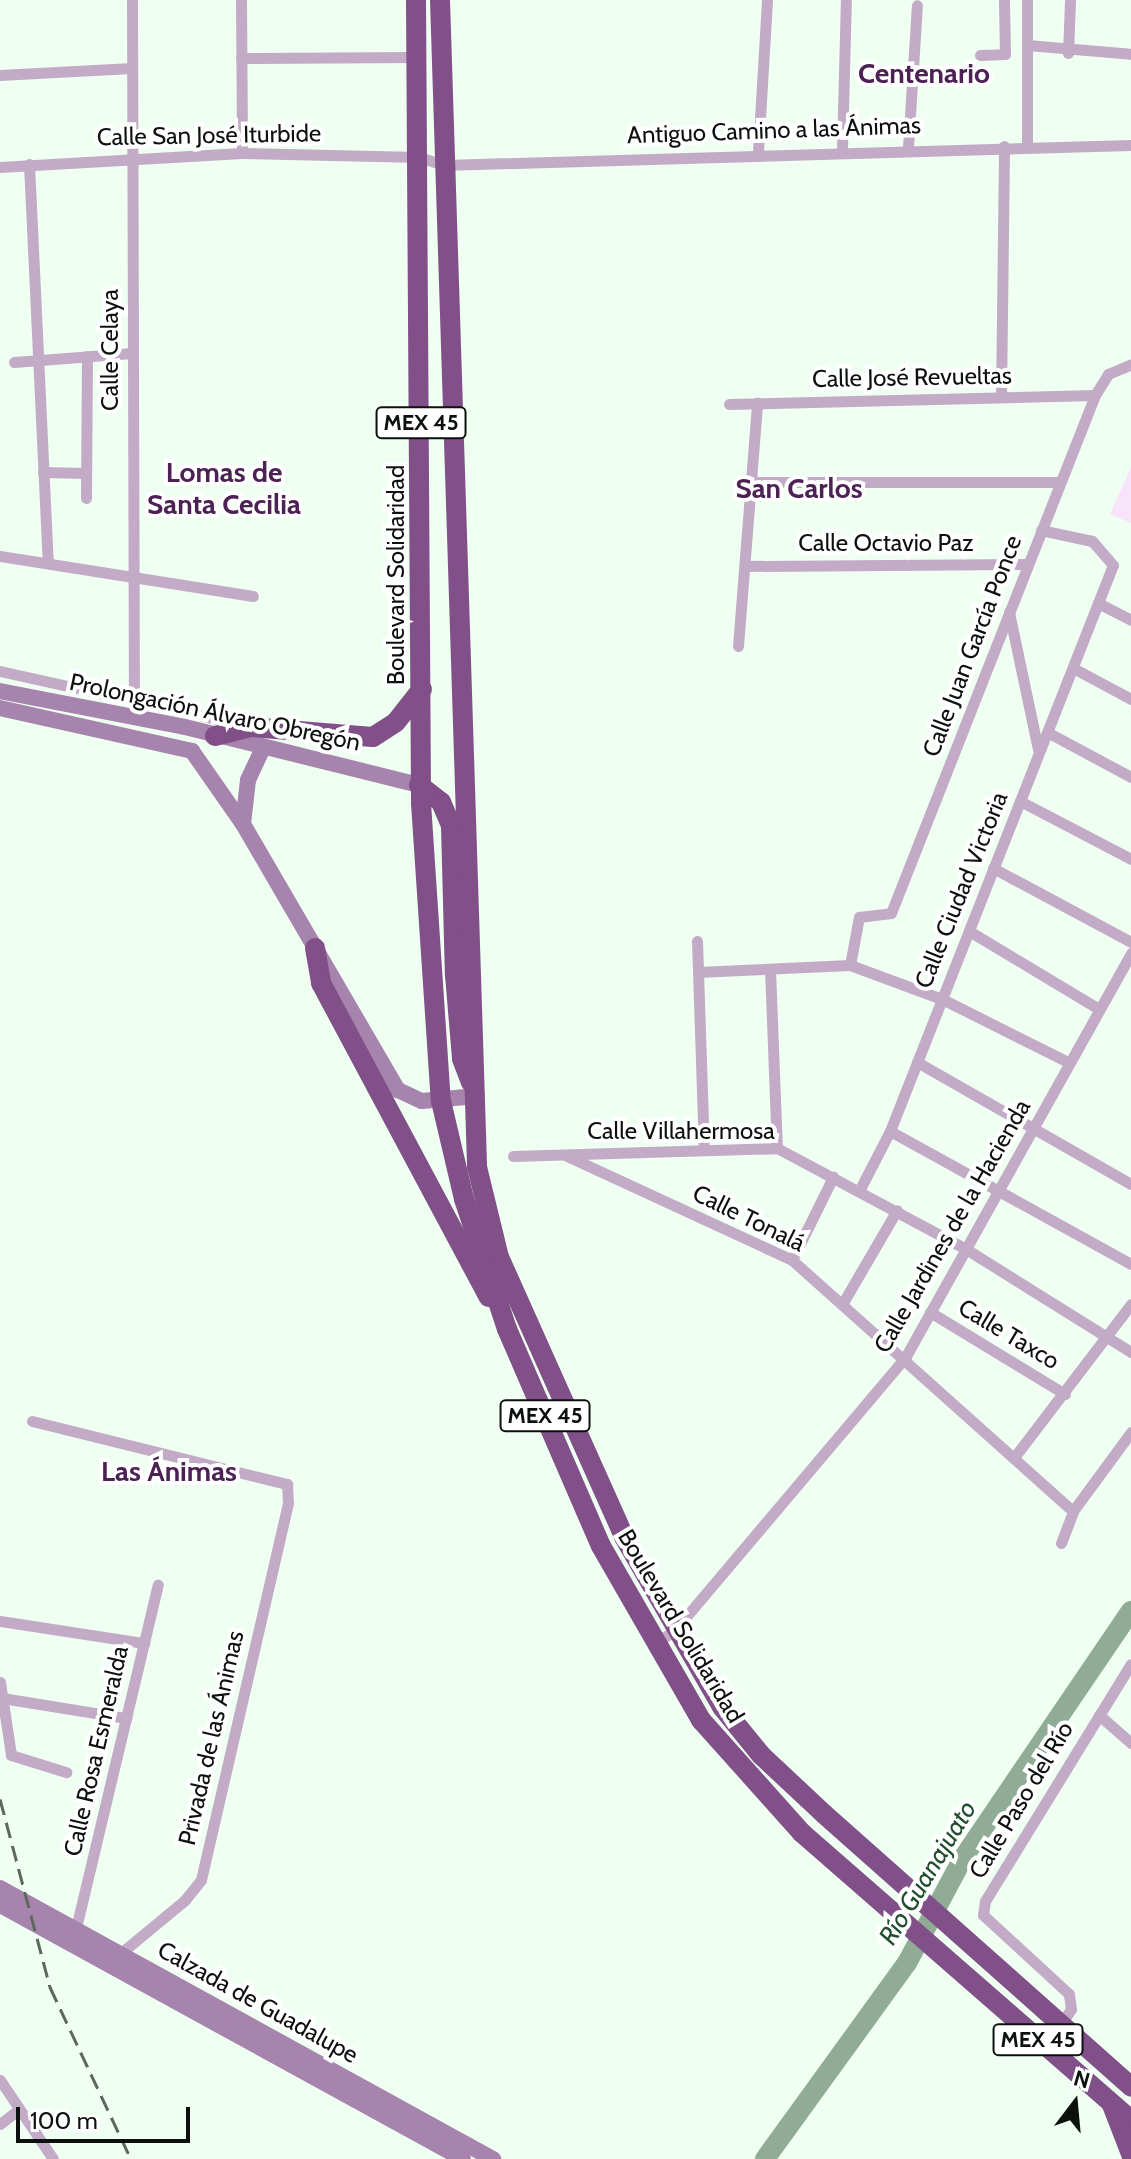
<!DOCTYPE html>
<meta charset="utf-8">
<style>
body{margin:0}
#map{position:relative;width:1131px;height:2159px;overflow:hidden;background:#effff2;font-family:Cabin,sans-serif}
div>[style]{position:absolute}
.green>*{inset:0;background:#f7e4fb}
.river>*{height:20px;margin:-10px;padding:0 10px;transform-origin:10px;border-radius:10px;background:#91ac96}
.street>*{height:11px;margin:-5.5px;padding:0 5.5px;transform-origin:5.5px;border-radius:5.5px;background:#c3abc7}
.secondary>*{height:16px;margin:-8px;padding:0 8px;transform-origin:8px;border-radius:8px;background:#a784ad}
.highway>*{height:20px;margin:-10px;padding:0 10px;transform-origin:10px;border-radius:10px;background:#815089}
.rail>*{height:3px;margin-top:-1.5px;transform-origin:0;background:repeating-linear-gradient(90deg,#5e675f 0 16px,transparent 0 24px)}
span{translate:-50% -50%;white-space:nowrap;text-align:center;line-height:1.15;-webkit-text-stroke:8px #fff;paint-order:stroke}
.shield-label span{padding:2px 6px;background:#fff;border:2px solid;border-radius:6px;-webkit-text-stroke-width:0}
.shield-label{font-size:22px;color:#0c110d;font-weight:700}
.street-label{font-size:24px;color:#0c110d}
.water-label{font-size:26px;color:#214e2e;font-style:italic}
.quarter-label{font-size:28px;color:#4c2154;font-weight:700}
.north{position:absolute;left:1035px;top:2063px;width:80px;height:80px;-webkit-text-stroke:6px #fff;paint-order:stroke;rotate:16deg;font-size:22px;font-weight:700;line-height:32px;text-align:center;color:#0c110d}
.north::after{content:'';display:block;margin:auto;width:28px;height:36px;background:#0c110d;clip-path:polygon(50% 0,100% 100%,50% 72%,0 100%)}
.scale{position:absolute;left:16px;top:2107px;width:174px;height:36px;box-sizing:border-box;border:4px solid #0c110d;border-top:0;padding-left:10px;font-size:24px;line-height:28px;white-space:nowrap;color:#0c110d;-webkit-text-stroke:6px #fff;paint-order:stroke}
</style>
<div id="map">
<div class="green">
<div style="clip-path:polygon(1131px 467px,1131px 523px,1110px 514px)"></div>
</div>
<div class="river">
<div style="left:765px;top:2159px;width:242px;rotate:-54.1deg"></div>
<div style="left:907px;top:1963px;width:119px;rotate:-61.9deg"></div>
<div style="left:963px;top:1858px;width:299px;rotate:-55.8deg"></div>
</div>
<div class="street">
<div style="left:132px;top:0;width:700px;rotate:89.84deg"></div>
<div style="left:241px;top:0;width:153px;rotate:89.6deg"></div>
<div style="left:1027px;top:45px;width:104px;rotate:4.9deg"></div>
<div style="left:1068px;top:53px;width:53px;rotate:-87.8deg"></div>
<div style="left:980px;top:55px;width:25px;rotate:-2deg"></div>
<div style="left:1005px;top:54px;width:54px;rotate:-91.1deg"></div>
<div style="left:241px;top:58px;width:175px;rotate:-0.3deg"></div>
<div style="left:0;top:75px;width:132px;rotate:-3deg"></div>
<div style="left:1027px;top:146px;width:146px;rotate:-90deg"></div>
<div style="left:908px;top:147px;width:142px;rotate:-86.4deg"></div>
<div style="left:842px;top:149px;width:149px;rotate:-88.5deg"></div>
<div style="left:758px;top:152px;width:152px;rotate:-86.6deg"></div>
<div style="left:29px;top:164px;width:399px;rotate:87.3deg"></div>
<div style="left:0;top:167px;width:242px;rotate:-3.3deg"></div>
<div style="left:242px;top:153px;width:177px;rotate:1.3deg"></div>
<div style="left:419px;top:157px;width:26px;rotate:18deg"></div>
<div style="left:444px;top:165px;width:687px;rotate:-1.67deg"></div>
<div style="left:14px;top:362px;width:118px;rotate:-4.4deg"></div>
<div style="left:1001px;top:397px;width:251px;rotate:-89.3deg"></div>
<div style="left:729px;top:404px;width:366px;rotate:-1.4deg"></div>
<div style="left:43px;top:472px;width:43px;rotate:1.3deg"></div>
<div style="left:751px;top:482px;width:309px"></div>
<div style="left:86px;top:498px;width:142px;rotate:-89.6deg"></div>
<div style="left:0;top:556px;width:256px;rotate:9deg"></div>
<div style="left:745px;top:566px;width:282px;rotate:-0.4deg"></div>
<div style="left:1098px;top:603px;width:37px;rotate:27deg"></div>
<div style="left:1009px;top:612px;width:141px;rotate:78.1deg"></div>
<div style="left:738px;top:646px;width:244px;rotate:-85.5deg"></div>
<div style="left:1073px;top:668px;width:66px;rotate:28.1deg"></div>
<div style="left:0;top:671px;width:250px;rotate:12.5deg"></div>
<div style="left:1047px;top:732px;width:95px;rotate:28.2deg"></div>
<div style="left:1020px;top:801px;width:125px;rotate:27.6deg"></div>
<div style="left:993px;top:868px;width:157px;rotate:28.2deg"></div>
<div style="left:969px;top:931px;width:152px;rotate:31deg"></div>
<div style="left:697px;top:941px;width:209px;rotate:88.1deg"></div>
<div style="left:850px;top:965px;width:49px;rotate:-79.4deg"></div>
<div style="left:859px;top:917px;width:32px;rotate:-7deg"></div>
<div style="left:891px;top:913px;width:557px;rotate:-68.5deg"></div>
<div style="left:1095px;top:395px;width:25px;rotate:-58deg"></div>
<div style="left:1108px;top:374px;width:25px;rotate:-23deg"></div>
<div style="left:770px;top:969px;width:179px;rotate:87.8deg"></div>
<div style="left:698px;top:972px;width:152px;rotate:-2.6deg"></div>
<div style="left:850px;top:965px;width:98px;rotate:20.3deg"></div>
<div style="left:942px;top:999px;width:141px;rotate:26.6deg"></div>
<div style="left:917px;top:1062px;width:246px;rotate:29.7deg"></div>
<div style="left:890px;top:1131px;width:275px;rotate:28.9deg"></div>
<div style="left:513px;top:1156px;width:264px;rotate:-1.7deg"></div>
<div style="left:777px;top:1148px;width:214px;rotate:28.1deg"></div>
<div style="left:966px;top:1249px;width:195px;rotate:32deg"></div>
<div style="left:567px;top:1156px;width:248px;rotate:24.8deg"></div>
<div style="left:792px;top:1260px;width:377px;rotate:41.8deg"></div>
<div style="left:859px;top:1191px;width:68px;rotate:-62.7deg"></div>
<div style="left:890px;top:1131px;width:608px;rotate:-68.5deg"></div>
<div style="left:1113px;top:565px;width:32px;rotate:-131deg"></div>
<div style="left:1092px;top:541px;width:52px;rotate:-167.8deg"></div>
<div style="left:792px;top:1260px;width:93px;rotate:-63.7deg"></div>
<div style="left:844px;top:1301px;width:105px;rotate:-59.8deg"></div>
<div style="left:930px;top:1312px;width:158px;rotate:31.3deg"></div>
<div style="left:32px;top:1421px;width:263px;rotate:13.9deg"></div>
<div style="left:287px;top:1484px;width:19px;rotate:87deg"></div>
<div style="left:288px;top:1503px;width:387px;rotate:103deg"></div>
<div style="left:201px;top:1880px;width:26px;rotate:129deg"></div>
<div style="left:185px;top:1900px;width:89px;rotate:140.4deg"></div>
<div style="left:1016px;top:1455px;width:190px;rotate:-52.7deg"></div>
<div style="left:1061px;top:1543px;width:34px;rotate:-69deg"></div>
<div style="left:1073px;top:1511px;width:98px;rotate:-53.7deg"></div>
<div style="left:0;top:1621px;width:146px;rotate:8.7deg"></div>
<div style="left:655px;top:1643px;width:22px;rotate:-32deg"></div>
<div style="left:674px;top:1631px;width:360px;rotate:-49.8deg"></div>
<div style="left:906px;top:1356px;width:462px;rotate:-60.8deg"></div>
<div style="left:0;top:1682px;width:74px;rotate:81.4deg"></div>
<div style="left:11px;top:1755px;width:58px;rotate:17.2deg"></div>
<div style="left:2px;top:1698px;width:126px;rotate:9.2deg"></div>
<div style="left:1099px;top:1715px;width:43px;rotate:41.2deg"></div>
<div style="left:76px;top:1928px;width:353px;rotate:-76.6deg"></div>
<div style="left:1061px;top:2024px;width:18px;rotate:-56deg"></div>
<div style="left:1071px;top:2009px;width:15px;rotate:-98deg"></div>
<div style="left:1069px;top:1994px;width:117px;rotate:-137.4deg"></div>
<div style="left:983px;top:1915px;width:14px;rotate:-82deg"></div>
<div style="left:985px;top:1901px;width:278px;rotate:-58.4deg"></div>
<div style="left:0;top:2080px;width:95px;rotate:56.1deg"></div>
<div style="left:0;top:2124px;width:24px;rotate:-38deg"></div>
</div>
<div class="secondary">
<div style="left:0;top:691px;width:188px;rotate:11deg"></div>
<div style="left:185px;top:727px;width:241px;rotate:13.9deg"></div>
<div style="left:0;top:708px;width:197px;rotate:12.6deg"></div>
<div style="left:192px;top:751px;width:89px;rotate:55.1deg"></div>
<div style="left:243px;top:824px;width:308px;rotate:59.8deg"></div>
<div style="left:398px;top:1090px;width:26px;rotate:25deg"></div>
<div style="left:422px;top:1101px;width:55px;rotate:-5.2deg"></div>
<div style="left:243px;top:824px;width:44px;rotate:-83.5deg"></div>
<div style="left:248px;top:780px;width:35px;rotate:-65deg"></div>
<div style="left:0;top:1888px;width:563px;rotate:28.8deg"></div>
<div style="left:0;top:1905px;width:528px;rotate:28.75deg"></div>
</div>
<div class="highway">
<div style="left:416px;top:0;width:803px;rotate:89.64deg"></div>
<div style="left:421px;top:803px;width:299px;rotate:86.2deg"></div>
<div style="left:441px;top:1101px;width:101px;rotate:76.8deg"></div>
<div style="left:464px;top:1199px;width:137px;rotate:71.7deg"></div>
<div style="left:507px;top:1329px;width:236px;rotate:66.6deg"></div>
<div style="left:601px;top:1546px;width:201px;rotate:60.1deg"></div>
<div style="left:701px;top:1720px;width:152px;rotate:48.2deg"></div>
<div style="left:802px;top:1833px;width:437px;rotate:41.1deg"></div>
<div style="left:440px;top:0;width:1168px;rotate:88.18deg"></div>
<div style="left:477px;top:1167px;width:93px;rotate:76.3deg"></div>
<div style="left:499px;top:1257px;width:307px;rotate:65.9deg"></div>
<div style="left:624px;top:1537px;width:196px;rotate:60deg"></div>
<div style="left:722px;top:1707px;width:62px;rotate:50.9deg"></div>
<div style="left:761px;top:1755px;width:86px;rotate:43.1deg"></div>
<div style="left:824px;top:1814px;width:411px;rotate:41.6deg"></div>
<div style="left:215px;top:736px;width:38px;rotate:-14deg"></div>
<div style="left:252px;top:727px;width:121px;rotate:4.7deg"></div>
<div style="left:373px;top:737px;width:27px;rotate:-33deg"></div>
<div style="left:396px;top:722px;width:42px;rotate:-51.8deg"></div>
<div style="left:419px;top:785px;width:28px;rotate:38deg"></div>
<div style="left:441px;top:802px;width:26px;rotate:67deg"></div>
<div style="left:451px;top:826px;width:149px;rotate:88.5deg"></div>
<div style="left:455px;top:975px;width:84px;rotate:85.2deg"></div>
<div style="left:462px;top:1059px;width:25px;rotate:69deg"></div>
<div style="left:315px;top:948px;width:36px;rotate:80deg"></div>
<div style="left:321px;top:983px;width:356px;rotate:61.9deg"></div>
<div style="left:1112px;top:2105px;width:53px;rotate:68.8deg"></div>
</div>
<div class="rail">
<div style="left:0;top:1799px;width:195px;rotate:75.1deg"></div>
<div style="left:50px;top:1987px;width:190px;rotate:64.8deg"></div>
</div>
<div class="shield-label">
<span style="left:421px;top:423px">MEX 45</span>
<span style="left:545px;top:1416px">MEX 45</span>
<span style="left:1038px;top:2040px">MEX 45</span>
</div>
<div class="street-label">
<span style="left:774px;top:130px;rotate:-2deg">Antiguo Camino a las Ánimas</span>
<span style="left:209px;top:135px;rotate:-1deg">Calle San José Iturbide</span>
<span style="left:110px;top:350px;rotate:-90deg">Calle Celaya</span>
<span style="left:912px;top:377px;rotate:-1deg">Calle José Revueltas</span>
<span style="left:886px;top:543px">Calle Octavio Paz</span>
<span style="left:396px;top:575px;rotate:-90deg">Boulevard Solidaridad</span>
<span style="left:972px;top:646px;rotate:-69deg">Calle Juan García Ponce</span>
<span style="left:215px;top:712px;rotate:12deg">Prolongación Álvaro Obregón</span>
<span style="left:961px;top:890px;rotate:-68deg">Calle Ciudad Victoria</span>
<span style="left:681px;top:1131px">Calle Villahermosa</span>
<span style="left:749px;top:1218px;rotate:26deg">Calle Tonalá</span>
<span style="left:952px;top:1226px;rotate:-60deg">Calle Jardines de la Hacienda</span>
<span style="left:1009px;top:1334px;rotate:31deg">Calle Taxco</span>
<span style="left:681px;top:1626px;rotate:59deg">Boulevard Solidaridad</span>
<span style="left:211px;top:1738px;rotate:-77deg">Privada de las Ánimas</span>
<span style="left:96px;top:1751px;rotate:-77deg">Calle Rosa Esmeralda</span>
<span style="left:1021px;top:1800px;rotate:-59deg">Calle Paso del Río</span>
<span style="left:258px;top:2002px;rotate:29deg">Calzada de Guadalupe</span>
</div>
<div class="water-label">
<span style="left:928px;top:1873px;rotate:-59deg">Río Guanajuato</span>
</div>
<div class="quarter-label">
<span style="left:924px;top:73px">Centenario</span>
<span style="left:224px;top:488px">Lomas de<br>Santa Cecilia</span>
<span style="left:799px;top:488px">San Carlos</span>
<span style="left:169px;top:1471px">Las Ánimas</span>
</div>
<div class="north">N</div>
<div class="scale">100 m</div>
</div>
